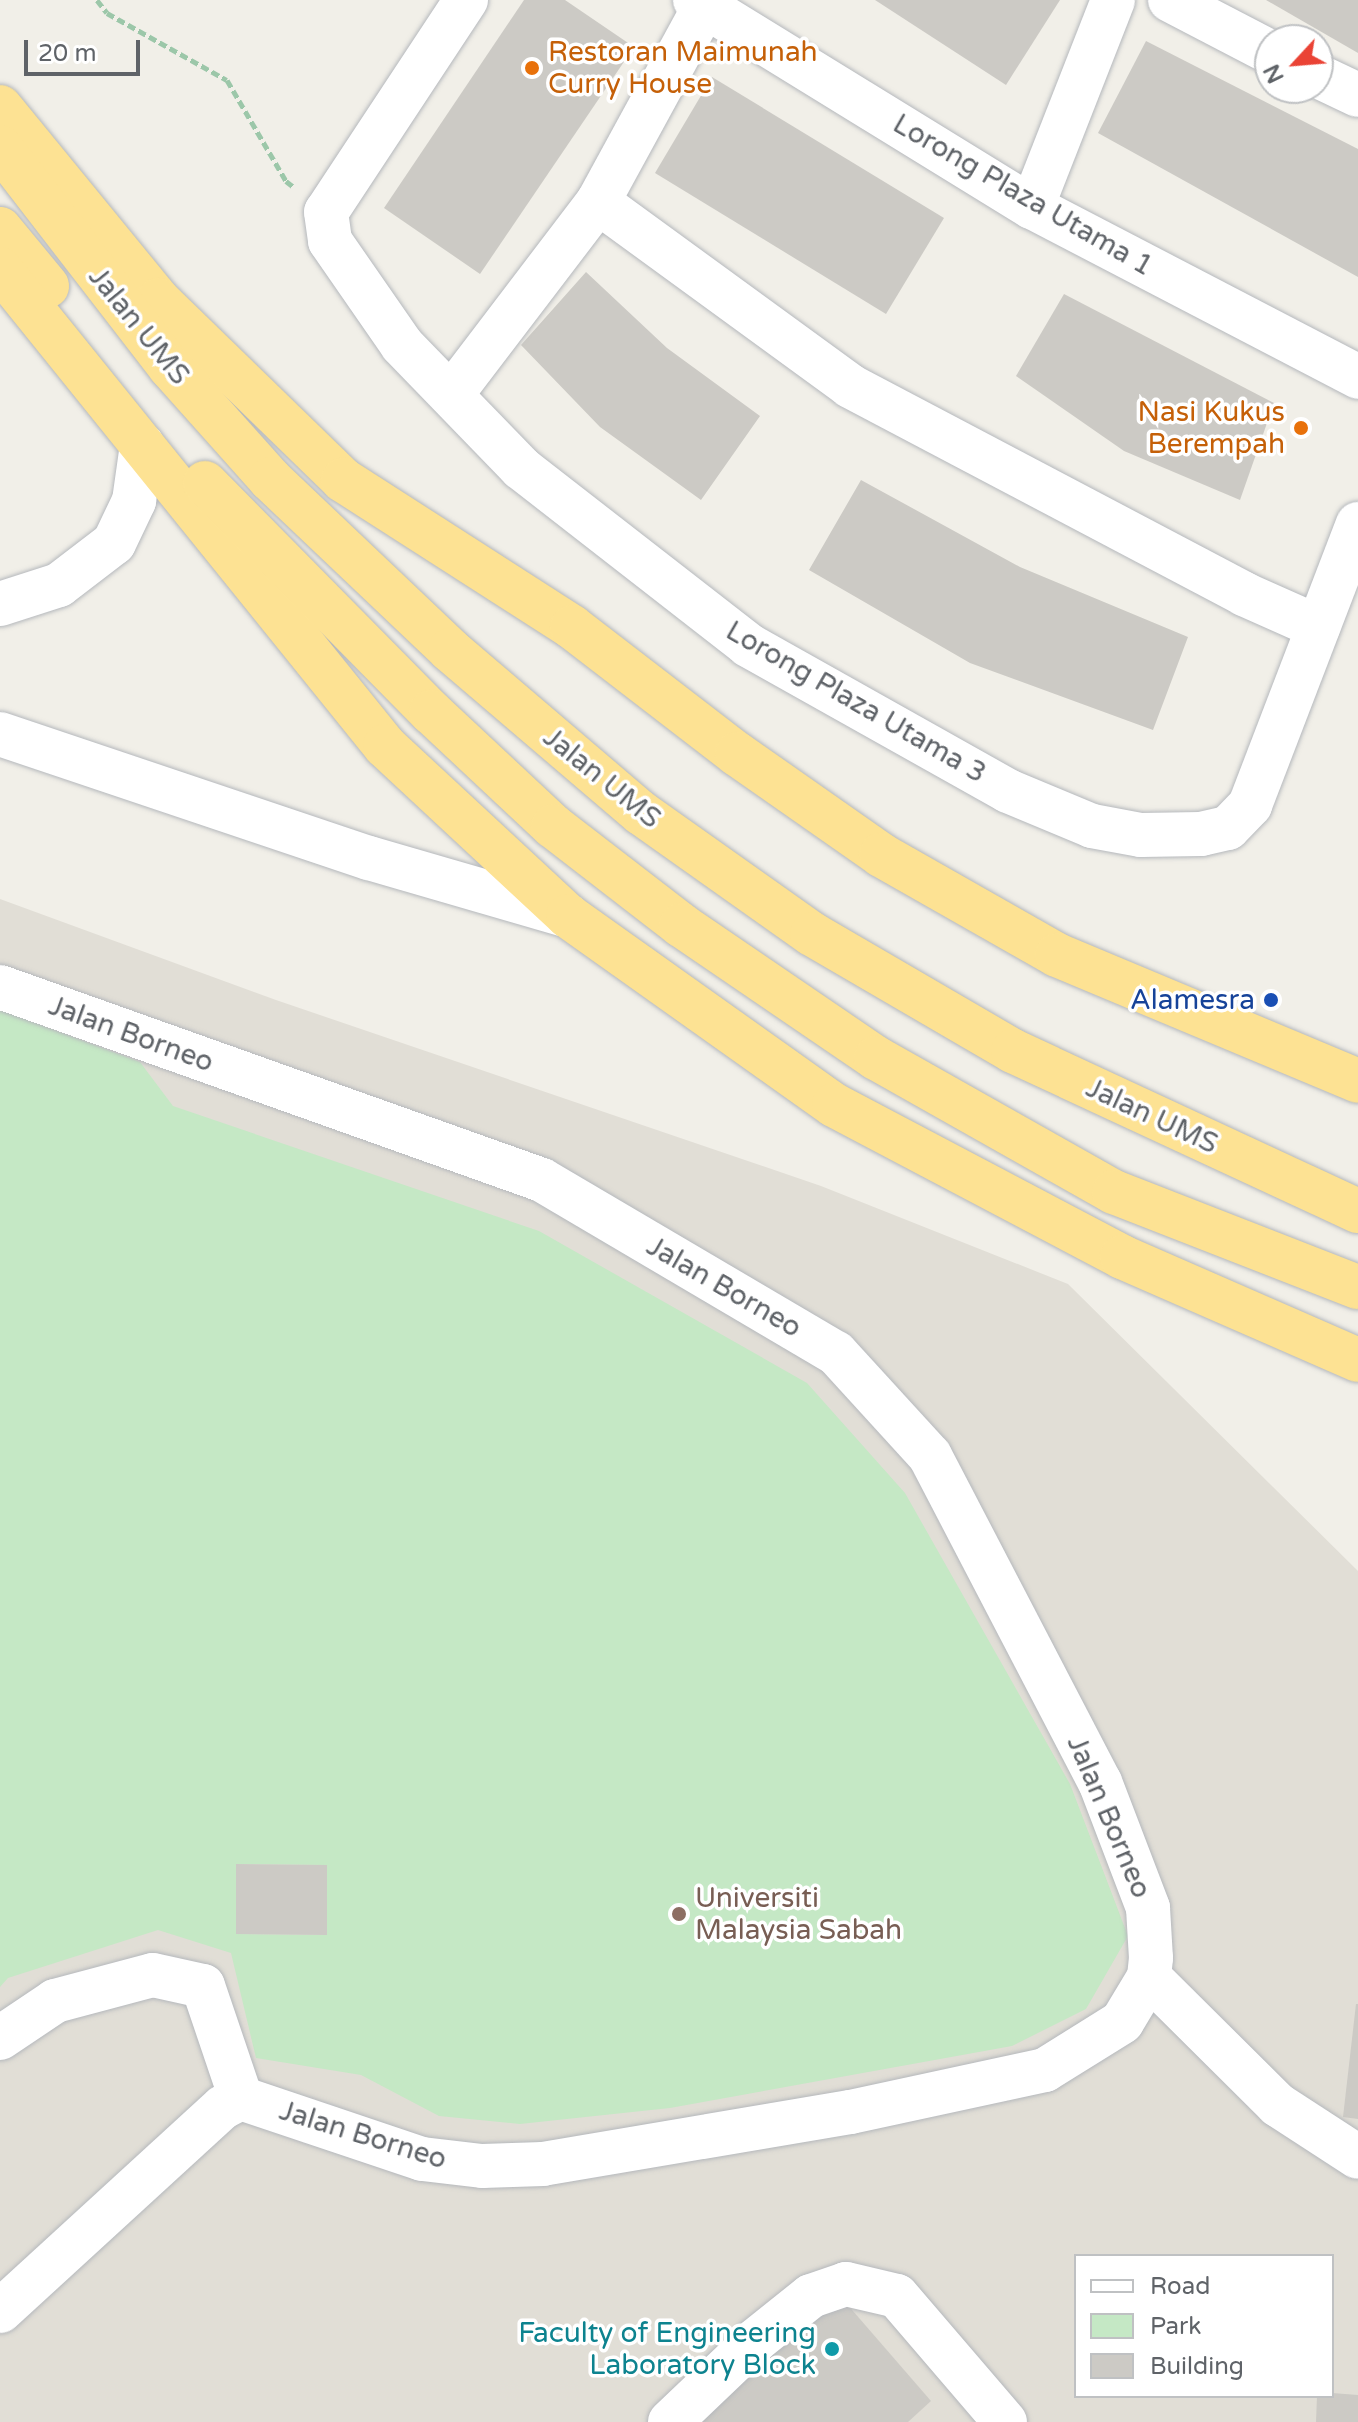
<!DOCTYPE html>
<style>
body{margin:0}
#map{position:relative;width:1358px;height:2422px;overflow:hidden;background:#f1efe8;font-family:"Varela Round",sans-serif}
div>[style]{position:absolute}
.education>*{inset:0;background:#e1ded6}
.green>*{inset:0;background:#c5e8c5}
.building>*{inset:0;background:#cccac5}
.path>*{height:5px;margin-top:-2.5px;transform-origin:0;background:repeating-linear-gradient(90deg,#9cc7a9 0 8px,transparent 0 12px)}
.roads{filter:drop-shadow(0 0 2px #b5b8bc) drop-shadow(0 0 2px #b5b8bc)}
.minor>*{height:44px;margin:-22px;padding:0 22px;transform-origin:22px;border-radius:22px;background:#fff}
.highway>*{height:44px;margin:-22px;padding:0 22px;transform-origin:22px;border-radius:22px;background:#fde293}
.dots>*{width:22px;height:22px;translate:-50% -50%;box-sizing:border-box;border:4px solid #fff;border-radius:50%}
span{translate:-50% -50%;white-space:nowrap;text-align:center;line-height:1.15;-webkit-text-stroke:7px #fff;paint-order:stroke}
.food-label{font-size:28px;color:#c56008}
.left{translate:0 -50%;text-align:left}
.right{translate:-100% -50%;text-align:right}
.street-label{font-size:28px;color:#5f6368}
.transit-label{font-size:28px;color:#164399}
.education-label{font-size:28px;color:#785e54}
.culture-label{font-size:28px;color:#0d838f}
.legend{position:absolute;left:1074px;top:2254px;width:260px;height:144px;box-sizing:border-box;background:#fff;border:2px solid #bfc1c3;margin:0;padding:10px 14px;list-style:none;font-size:24px;color:#5f6368}
.legend li{display:flex;align-items:center;gap:16px;height:40px}
.legend b{width:40px;border:2px solid #bfc1c3}
.north{position:absolute;left:1254px;top:24px;width:80px;height:80px;box-sizing:border-box;background:#fff;border:2px solid #bfc1c3;border-radius:50%;rotate:244deg;font-size:22px;font-weight:700;line-height:32px;text-align:center;color:#5f6368}
.north::after{content:'';display:block;margin:auto;width:28px;height:36px;background:#ea4335;clip-path:polygon(50% 0,100% 100%,50% 72%,0 100%)}
.scale{position:absolute;left:24px;top:40px;width:116px;height:36px;box-sizing:border-box;border:4px solid #5f6368;border-top:0;padding-left:10px;font-size:24px;line-height:28px;white-space:nowrap;color:#5f6368;-webkit-text-stroke:6px #fff;paint-order:stroke}
</style>
<div id="map">
<div class="education">
<div style="clip-path:polygon(evenodd,0 899px,276px 1000px,821px 1186px,1068px 1284px,1358px 1571px,1358px 2422px,0 2422px,0 899px,1076px 2256px,1332px 2256px,1332px 2396px,1076px 2396px,1076px 2256px)"></div>
</div>
<div class="green">
<div style="clip-path:polygon(evenodd,0 1010px,140px 1062px,173px 1106px,539px 1231px,807px 1383px,905px 1493px,1070px 1784px,1128px 1936px,1086px 2009px,1012px 2046px,670px 2108px,520px 2124px,439px 2116px,361px 2075px,256px 2058px,231px 1953px,158px 1930px,8px 1978px,0 1987px,0 1010px,236px 1864px,327px 1865px,327px 1935px,236px 1934px,236px 1864px)"></div>
</div>
<div class="building">
<div style="clip-path:polygon(524px 0,565px 0,634px 47px,480px 274px,384px 208px)"></div>
<div style="clip-path:polygon(875px 0,1060px 0,1006px 85px)"></div>
<div style="clip-path:polygon(1266px 0,1358px 0,1358px 53px)"></div>
<div style="clip-path:polygon(1146px 41px,1358px 149px,1358px 277px,1098px 133px)"></div>
<div style="clip-path:polygon(712px 77px,944px 218px,886px 314px,655px 173px)"></div>
<div style="clip-path:polygon(586px 272px,667px 348px,760px 416px,701px 500px,600px 427px,521px 345px)"></div>
<div style="clip-path:polygon(1064px 294px,1274px 403px,1240px 500px,1124px 451px,1016px 376px)"></div>
<div style="clip-path:polygon(861px 480px,1020px 567px,1188px 637px,1153px 730px,970px 663px,809px 570px)"></div>
<div style="clip-path:polygon(236px 1864px,327px 1865px,327px 1935px,236px 1934px)"></div>
<div style="clip-path:polygon(1356px 2004px,1358px 2004px,1358px 2119px,1343px 2117px)"></div>
<div style="clip-path:polygon(840px 2296px,931px 2401px,908px 2422px,696px 2422px)"></div>
<div style="clip-path:polygon(1332px 2393px,1358px 2395px,1358px 2422px,1316px 2422px,1317px 2396px)"></div>
</div>
<div class="path">
<div style="left:97px;top:0;width:16px;rotate:52deg"></div>
<div style="left:107px;top:13px;width:137px;rotate:29.2deg"></div>
<div style="left:227px;top:80px;width:117px;rotate:59.7deg"></div>
<div style="left:286px;top:181px;width:11px;rotate:38deg"></div>
</div>
<div class="roads">
<div class="minor">
<div style="left:466px;top:0;width:254px;rotate:123.4deg"></div>
<div style="left:326px;top:212px;width:29px;rotate:82deg"></div>
<div style="left:330px;top:241px;width:126px;rotate:55.3deg"></div>
<div style="left:402px;top:345px;width:171px;rotate:45.9deg"></div>
<div style="left:521px;top:468px;width:288px;rotate:37.9deg"></div>
<div style="left:748px;top:645px;width:298px;rotate:29.3deg"></div>
<div style="left:1008px;top:791px;width:91px;rotate:22.6deg"></div>
<div style="left:1092px;top:826px;width:50px;rotate:10.4deg"></div>
<div style="left:1141px;top:835px;width:60px;rotate:-1deg"></div>
<div style="left:1201px;top:834px;width:28px;rotate:-13deg"></div>
<div style="left:1228px;top:828px;width:32px;rotate:-46deg"></div>
<div style="left:1250px;top:805px;width:301px;rotate:-69deg"></div>
<div style="left:695px;top:0;width:395px;rotate:31.6deg"></div>
<div style="left:1032px;top:207px;width:368px;rotate:27.5deg"></div>
<div style="left:1170px;top:0;width:113px;rotate:27.5deg"></div>
<div style="left:1318px;top:76px;width:44px;rotate:25.4deg"></div>
<div style="left:598px;top:202px;width:312px;rotate:36.1deg"></div>
<div style="left:850px;top:386px;width:446px;rotate:27.8deg"></div>
<div style="left:1244px;top:594px;width:81px;rotate:24deg"></div>
<div style="left:1032px;top:207px;width:222px;rotate:-68.6deg"></div>
<div style="left:451px;top:395px;width:243px;rotate:-52.7deg"></div>
<div style="left:598px;top:202px;width:223px;rotate:-61.4deg"></div>
<div style="left:0;top:604px;width:62px;rotate:-17.9deg"></div>
<div style="left:59px;top:585px;width:69px;rotate:-37.4deg"></div>
<div style="left:114px;top:543px;width:47px;rotate:-64.5deg"></div>
<div style="left:134px;top:501px;width:57px;rotate:-81.9deg"></div>
<div style="left:0;top:734px;width:389px;rotate:18.6deg"></div>
<div style="left:369px;top:858px;width:207px;rotate:16.2deg"></div>
<div style="left:0;top:987px;width:575px;rotate:19.6deg"></div>
<div style="left:542px;top:1180px;width:341px;rotate:30.5deg"></div>
<div style="left:836px;top:1353px;width:139px;rotate:47.6deg"></div>
<div style="left:930px;top:1456px;width:368px;rotate:62.5deg"></div>
<div style="left:1100px;top:1782px;width:135px;rotate:69.1deg"></div>
<div style="left:1148px;top:1908px;width:50px;rotate:86.6deg"></div>
<div style="left:1151px;top:1958px;width:19px;rotate:96deg"></div>
<div style="left:1149px;top:1977px;width:52px;rotate:121deg"></div>
<div style="left:1122px;top:2022px;width:91px;rotate:148.1deg"></div>
<div style="left:1045px;top:2070px;width:199px;rotate:167.8deg"></div>
<div style="left:850px;top:2112px;width:311px;rotate:170.4deg"></div>
<div style="left:543px;top:2164px;width:61px;rotate:178.1deg"></div>
<div style="left:482px;top:2166px;width:60px;rotate:-173.3deg"></div>
<div style="left:422px;top:2159px;width:191px;rotate:-161.4deg"></div>
<div style="left:241px;top:2098px;width:20px;rotate:153deg"></div>
<div style="left:223px;top:2107px;width:302px;rotate:137.5deg"></div>
<div style="left:1149px;top:1977px;width:182px;rotate:44.8deg"></div>
<div style="left:1278px;top:2105px;width:95px;rotate:33deg"></div>
<div style="left:0;top:2038px;width:66px;rotate:-33.9deg"></div>
<div style="left:55px;top:2001px;width:101px;rotate:-14.9deg"></div>
<div style="left:153px;top:1975px;width:51px;rotate:12.4deg"></div>
<div style="left:203px;top:1986px;width:118px;rotate:71.3deg"></div>
<div style="left:670px;top:2422px;width:119px;rotate:-43.6deg"></div>
<div style="left:756px;top:2340px;width:70px;rotate:-38.7deg"></div>
<div style="left:811px;top:2296px;width:37px;rotate:-19deg"></div>
<div style="left:846px;top:2284px;width:52px;rotate:13.2deg"></div>
<div style="left:897px;top:2296px;width:166px;rotate:49.4deg"></div>
</div>
<div class="highway">
<div style="left:0;top:107px;width:249px;rotate:50.7deg"></div>
<div style="left:158px;top:300px;width:258px;rotate:44.2deg"></div>
<div style="left:343px;top:480px;width:272px;rotate:32.7deg"></div>
<div style="left:572px;top:627px;width:208px;rotate:37.6deg"></div>
<div style="left:737px;top:754px;width:176px;rotate:35deg"></div>
<div style="left:881px;top:855px;width:202px;rotate:29.6deg"></div>
<div style="left:1057px;top:955px;width:326px;rotate:22.7deg"></div>
<div style="left:0;top:147px;width:278px;rotate:52.3deg"></div>
<div style="left:170px;top:367px;width:150px;rotate:48.2deg"></div>
<div style="left:270px;top:479px;width:248px;rotate:43.5deg"></div>
<div style="left:450px;top:650px;width:251px;rotate:40.5deg"></div>
<div style="left:641px;top:813px;width:209px;rotate:35.3deg"></div>
<div style="left:812px;top:934px;width:233px;rotate:30.2deg"></div>
<div style="left:1013px;top:1051px;width:380px;rotate:24.9deg"></div>
<div style="left:0;top:229px;width:74px;rotate:50.5deg"></div>
<div style="left:0;top:269px;width:613px;rotate:51.09deg"></div>
<div style="left:385px;top:746px;width:250px;rotate:42.9deg"></div>
<div style="left:568px;top:916px;width:326px;rotate:35.4deg"></div>
<div style="left:834px;top:1105px;width:326px;rotate:27.8deg"></div>
<div style="left:1122px;top:1257px;width:257px;rotate:23.6deg"></div>
<div style="left:205px;top:483px;width:322px;rotate:45.4deg"></div>
<div style="left:431px;top:712px;width:167px;rotate:43.1deg"></div>
<div style="left:553px;top:826px;width:162px;rotate:37.7deg"></div>
<div style="left:681px;top:925px;width:236px;rotate:34.3deg"></div>
<div style="left:876px;top:1058px;width:273px;rotate:29.4deg"></div>
<div style="left:1114px;top:1192px;width:262px;rotate:21.3deg"></div>
</div>
</div>
<div class="dots">
<div style="left:532px;top:68px;background:#e8710a"></div>
<div style="left:1301px;top:428px;background:#e8710a"></div>
<div style="left:1271px;top:1000px;background:#1a4fb4"></div>
<div style="left:679px;top:1914px;background:#8d6e63"></div>
<div style="left:832px;top:2349px;background:#0f9aa8"></div>
</div>
<div class="food-label">
<span class="left" style="left:548px;top:68px">Restoran Maimunah<br>Curry House</span>
<span class="right" style="left:1285px;top:428px">Nasi Kukus<br>Berempah</span>
</div>
<div class="street-label">
<span style="left:1023px;top:195px;rotate:30deg">Lorong Plaza Utama 1</span>
<span style="left:139px;top:326px;rotate:51deg">Jalan UMS</span>
<span style="left:856px;top:702px;rotate:30deg">Lorong Plaza Utama 3</span>
<span style="left:602px;top:778px;rotate:39deg">Jalan UMS</span>
<span style="left:131px;top:1034px;rotate:20deg">Jalan Borneo</span>
<span style="left:1152px;top:1116px;rotate:25deg">Jalan UMS</span>
<span style="left:724px;top:1287px;rotate:30deg">Jalan Borneo</span>
<span style="left:1109px;top:1817px;rotate:67deg">Jalan Borneo</span>
<span style="left:363px;top:2135px;rotate:17deg">Jalan Borneo</span>
</div>
<div class="transit-label">
<span class="right" style="left:1255px;top:1000px">Alamesra</span>
</div>
<div class="education-label">
<span class="left" style="left:695px;top:1914px">Universiti<br>Malaysia Sabah</span>
</div>
<div class="culture-label">
<span class="right" style="left:816px;top:2349px">Faculty of Engineering<br>Laboratory Block</span>
</div>
<ul class="legend">
<li><b style="height:10px;background:#fff"></b>Road</li>
<li><b style="height:22px;background:#c5e8c5"></b>Park</li>
<li><b style="height:22px;background:#cccac5"></b>Building</li>
</ul>
<div class="north">N</div>
<div class="scale">20 m</div>
</div>
